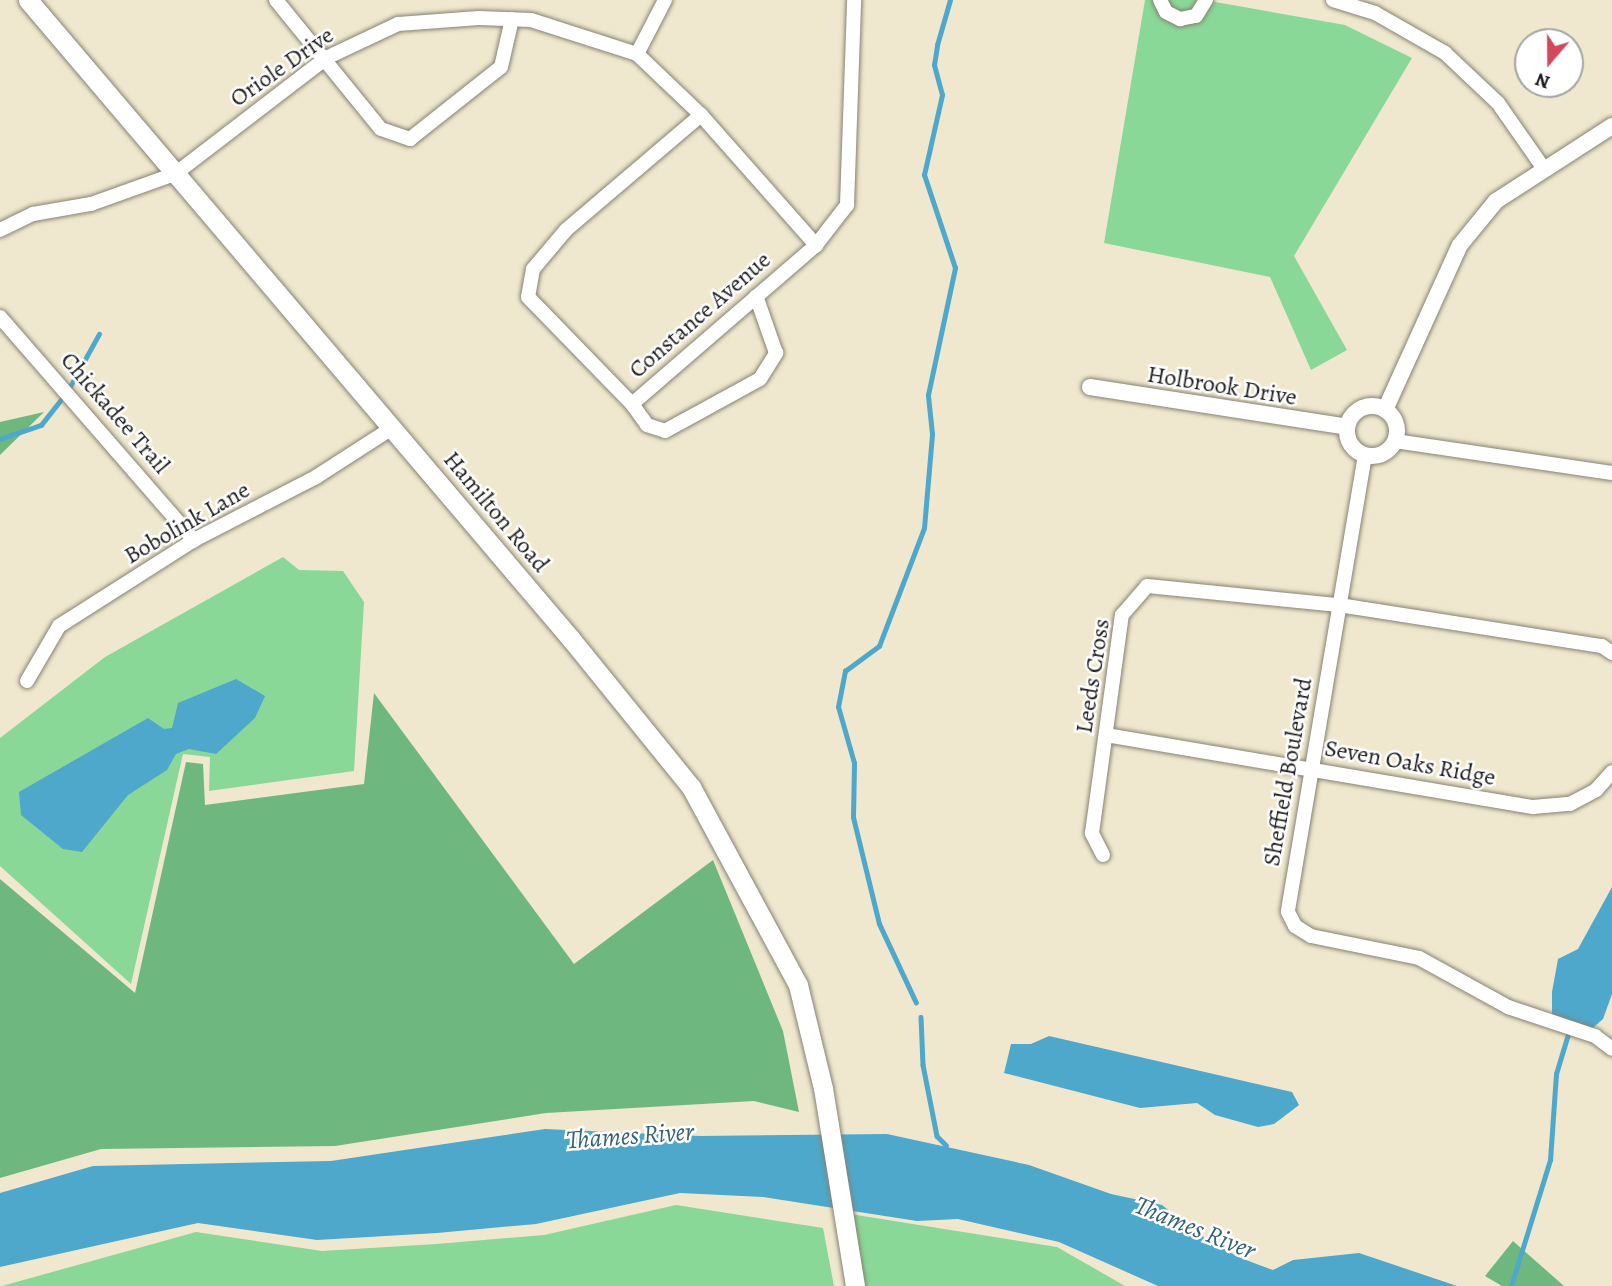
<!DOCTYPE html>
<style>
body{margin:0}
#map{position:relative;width:1612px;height:1286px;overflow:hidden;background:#efe8ce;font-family:Alegreya,serif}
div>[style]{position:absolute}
.green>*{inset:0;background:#89d897}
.forest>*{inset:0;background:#6eb880}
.water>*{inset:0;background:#4da8cb}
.stream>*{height:4.5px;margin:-2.25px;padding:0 2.25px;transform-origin:2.25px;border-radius:2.25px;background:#4da8cb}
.roads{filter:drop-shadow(0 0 2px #868275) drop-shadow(0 0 2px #868275)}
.minor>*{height:14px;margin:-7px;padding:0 7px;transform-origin:7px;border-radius:7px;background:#fff}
.tertiary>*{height:16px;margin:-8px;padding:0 8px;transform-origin:8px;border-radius:8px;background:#fff}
.tertiary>.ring{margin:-8px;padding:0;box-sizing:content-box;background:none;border:16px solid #fff;border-radius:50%}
.secondary>*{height:19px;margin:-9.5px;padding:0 9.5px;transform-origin:9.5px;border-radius:9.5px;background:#fff}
span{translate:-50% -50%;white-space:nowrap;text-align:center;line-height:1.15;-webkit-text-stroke:5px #fff;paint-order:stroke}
.street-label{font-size:24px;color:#1c1c1c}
.water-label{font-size:26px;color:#346274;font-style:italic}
.north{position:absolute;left:1514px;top:28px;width:70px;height:70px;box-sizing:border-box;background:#fff;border:2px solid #a4a4a4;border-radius:50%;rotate:200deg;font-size:19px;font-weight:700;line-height:28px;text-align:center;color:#1c1c1c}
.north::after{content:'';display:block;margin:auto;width:24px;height:32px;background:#d1495b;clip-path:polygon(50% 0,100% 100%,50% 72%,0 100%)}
</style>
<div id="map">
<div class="green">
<div style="clip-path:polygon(1145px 0,1204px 0,1345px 25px,1412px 58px,1294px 256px,1347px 350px,1311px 370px,1270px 277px,1104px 243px)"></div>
<div style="clip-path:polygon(283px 557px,299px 570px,343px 571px,364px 602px,354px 771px,209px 791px,210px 757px,183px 754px,131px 984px,0 866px,0 738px,105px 657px)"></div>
<div style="clip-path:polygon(676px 1205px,823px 1228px,834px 1286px,2px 1286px,196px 1232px,322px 1251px,436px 1244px,544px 1235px)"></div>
<div style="clip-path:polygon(850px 1214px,1057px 1247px,1125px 1286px,864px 1286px)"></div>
</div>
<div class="forest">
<div style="clip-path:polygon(44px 412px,0 455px,0 422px)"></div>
<div style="clip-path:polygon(374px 693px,574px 964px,713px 860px,783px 1031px,799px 1112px,754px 1101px,546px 1113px,335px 1146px,101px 1149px,0 1178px,0 879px,135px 993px,186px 762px,203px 764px,205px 805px,364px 784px)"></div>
<div style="clip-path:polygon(1513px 1241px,1564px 1286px,1502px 1286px,1485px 1276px)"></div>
</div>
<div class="water">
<div style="clip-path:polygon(236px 679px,265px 696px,255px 718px,216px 754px,189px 749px,176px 754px,167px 770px,128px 795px,82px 852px,63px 849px,21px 815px,19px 792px,148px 718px,164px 729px,172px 728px,178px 703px)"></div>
<div style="clip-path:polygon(1612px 887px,1612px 994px,1603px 1019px,1587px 1033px,1552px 1017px,1552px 992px,1558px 959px,1578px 949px)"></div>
<div style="clip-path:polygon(1049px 1036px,1292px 1092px,1299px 1105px,1274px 1124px,1258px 1127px,1215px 1115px,1197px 1103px,1140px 1108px,1004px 1073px,1011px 1044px,1031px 1044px)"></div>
<div style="clip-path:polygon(545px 1129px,700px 1136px,887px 1134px,1029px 1165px,1111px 1194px,1162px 1205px,1200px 1235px,1238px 1257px,1273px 1270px,1293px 1260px,1359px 1253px,1457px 1286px,1158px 1286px,1059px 1242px,958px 1219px,917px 1221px,763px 1197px,680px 1193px,536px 1224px,437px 1233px,317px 1240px,198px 1223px,0 1267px,0 1193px,93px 1166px,331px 1161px)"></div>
</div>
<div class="stream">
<div style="left:0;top:439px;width:43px;rotate:-18.9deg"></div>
<div style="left:41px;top:425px;width:42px;rotate:-51.8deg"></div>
<div style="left:67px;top:392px;width:66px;rotate:-61.1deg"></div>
<div style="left:916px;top:1003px;width:87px;rotate:-115.1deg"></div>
<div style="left:879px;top:924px;width:110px;rotate:-103.7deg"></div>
<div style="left:853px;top:817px;width:54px;rotate:-88.9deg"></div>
<div style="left:854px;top:763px;width:58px;rotate:-105.9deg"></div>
<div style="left:838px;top:707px;width:37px;rotate:-79deg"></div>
<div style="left:845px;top:671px;width:42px;rotate:-36.3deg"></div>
<div style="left:879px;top:646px;width:126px;rotate:-69.1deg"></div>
<div style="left:924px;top:528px;width:94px;rotate:-85.1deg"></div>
<div style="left:932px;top:434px;width:39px;rotate:-96deg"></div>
<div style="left:928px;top:395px;width:130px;rotate:-78deg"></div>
<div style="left:955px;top:268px;width:98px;rotate:-108.4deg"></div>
<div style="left:924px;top:175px;width:82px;rotate:-77.3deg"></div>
<div style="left:942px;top:95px;width:31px;rotate:-105deg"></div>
<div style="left:934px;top:65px;width:20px;rotate:-81deg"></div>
<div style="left:937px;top:45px;width:47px;rotate:-73.9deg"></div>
<div style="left:921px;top:1017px;width:48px;rotate:87.6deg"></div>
<div style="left:923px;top:1065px;width:72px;rotate:78.8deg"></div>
<div style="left:937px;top:1136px;width:13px;rotate:45deg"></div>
<div style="left:1511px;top:1286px;width:132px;rotate:-72.8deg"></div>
<div style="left:1550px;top:1160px;width:86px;rotate:-86deg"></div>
<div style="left:1556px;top:1074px;width:45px;rotate:-73.2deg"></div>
</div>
<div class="roads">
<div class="minor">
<div style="left:276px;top:0;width:166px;rotate:50.9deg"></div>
<div style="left:381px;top:129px;width:31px;rotate:19deg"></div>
<div style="left:410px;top:139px;width:116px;rotate:-38.4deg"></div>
<div style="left:501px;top:67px;width:49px;rotate:-77.1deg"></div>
<div style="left:1160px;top:0;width:13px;rotate:63deg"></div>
<div style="left:1166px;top:12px;width:16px;rotate:27deg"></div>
<div style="left:1180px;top:19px;width:16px;rotate:-11deg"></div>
<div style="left:1196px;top:16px;width:19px;rotate:-58deg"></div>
<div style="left:1333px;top:0;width:44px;rotate:17.2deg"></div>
<div style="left:1375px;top:13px;width:81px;rotate:29.7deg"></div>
<div style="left:1445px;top:53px;width:73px;rotate:43.3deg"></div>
<div style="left:1498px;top:103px;width:80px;rotate:55.1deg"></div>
<div style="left:637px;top:54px;width:61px;rotate:-62.6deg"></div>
<div style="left:701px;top:115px;width:177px;rotate:139.6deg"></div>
<div style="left:566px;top:230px;width:51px;rotate:130.2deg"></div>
<div style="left:533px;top:269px;width:28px;rotate:100deg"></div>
<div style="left:528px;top:297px;width:149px;rotate:45.8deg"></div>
<div style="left:632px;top:404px;width:243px;rotate:-40.8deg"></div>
<div style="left:816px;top:245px;width:51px;rotate:-52.2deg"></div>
<div style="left:847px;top:205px;width:205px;rotate:-88deg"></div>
<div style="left:0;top:230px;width:37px;rotate:-26deg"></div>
<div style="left:33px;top:214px;width:59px;rotate:-9.8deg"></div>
<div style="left:91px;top:204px;width:89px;rotate:-19.7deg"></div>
<div style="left:175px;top:174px;width:190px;rotate:-37.5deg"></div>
<div style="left:326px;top:58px;width:80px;rotate:-25.3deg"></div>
<div style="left:398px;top:24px;width:81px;rotate:-4.2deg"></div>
<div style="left:479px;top:18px;width:52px;rotate:2.2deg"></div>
<div style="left:531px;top:20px;width:111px;rotate:17.8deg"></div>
<div style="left:637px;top:54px;width:88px;rotate:43.6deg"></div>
<div style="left:701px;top:115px;width:174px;rotate:48.5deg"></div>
<div style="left:0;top:317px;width:296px;rotate:49deg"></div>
<div style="left:632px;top:404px;width:26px;rotate:54deg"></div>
<div style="left:647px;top:425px;width:19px;rotate:18deg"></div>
<div style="left:665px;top:431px;width:108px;rotate:-28.7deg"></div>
<div style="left:760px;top:379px;width:31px;rotate:-58deg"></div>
<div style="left:776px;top:353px;width:60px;rotate:-109.3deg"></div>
<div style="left:1395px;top:441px;width:219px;rotate:8.4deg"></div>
<div style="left:1365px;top:455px;width:463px;rotate:99.6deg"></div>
<div style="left:1288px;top:912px;width:16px;rotate:63deg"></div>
<div style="left:1295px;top:926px;width:19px;rotate:32deg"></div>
<div style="left:1311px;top:936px;width:110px;rotate:11.5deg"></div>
<div style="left:1419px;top:958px;width:102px;rotate:28.8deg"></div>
<div style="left:1508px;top:1007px;width:92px;rotate:18.4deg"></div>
<div style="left:1595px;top:1036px;width:21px;rotate:37deg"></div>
<div style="left:27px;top:681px;width:64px;rotate:-59.8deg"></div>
<div style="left:59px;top:626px;width:160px;rotate:-32.5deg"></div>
<div style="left:194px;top:540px;width:137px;rotate:-27.3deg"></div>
<div style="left:316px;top:477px;width:90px;rotate:-32.8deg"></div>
<div style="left:1106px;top:735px;width:433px;rotate:9.6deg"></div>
<div style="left:1533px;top:807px;width:37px;rotate:-5deg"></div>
<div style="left:1570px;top:804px;width:30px;rotate:-28deg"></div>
<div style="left:1596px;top:790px;width:24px;rotate:-48deg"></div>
<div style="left:1103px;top:855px;width:25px;rotate:-117deg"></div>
<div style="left:1092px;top:833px;width:220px;rotate:-82.2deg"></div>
<div style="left:1122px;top:615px;width:38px;rotate:-49deg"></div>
<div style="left:1147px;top:586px;width:193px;rotate:5.7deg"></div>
<div style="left:1339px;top:605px;width:266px;rotate:8.9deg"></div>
<div style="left:1602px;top:646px;width:12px;rotate:35deg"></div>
</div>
<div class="tertiary">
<div style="left:1090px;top:387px;width:260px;rotate:8.8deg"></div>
<div class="ring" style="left:1347px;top:406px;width:34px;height:34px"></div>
<div style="left:1385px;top:410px;width:181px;rotate:-65.6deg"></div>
<div style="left:1460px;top:245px;width:57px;rotate:-50.7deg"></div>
<div style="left:1496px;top:201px;width:138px;rotate:-32.9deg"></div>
</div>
<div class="secondary">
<div style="left:28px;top:0;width:839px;rotate:49.64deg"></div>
<div style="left:571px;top:639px;width:191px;rotate:51deg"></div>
<div style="left:691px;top:787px;width:225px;rotate:61.6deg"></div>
<div style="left:798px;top:985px;width:106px;rotate:76.4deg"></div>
<div style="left:823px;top:1088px;width:201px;rotate:80.8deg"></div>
</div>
</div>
<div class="street-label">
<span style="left:282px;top:67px;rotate:-35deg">Oriole Drive</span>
<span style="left:700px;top:315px;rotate:-41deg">Constance Avenue</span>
<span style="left:1222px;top:386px;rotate:9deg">Holbrook Drive</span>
<span style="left:115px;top:413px;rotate:49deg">Chickadee Trail</span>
<span style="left:496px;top:512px;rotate:50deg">Hamilton Road</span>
<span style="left:187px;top:523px;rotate:-30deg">Bobolink Lane</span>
<span style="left:1093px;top:676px;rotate:-81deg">Leeds Cross</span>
<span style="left:1410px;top:763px;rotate:10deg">Seven Oaks Ridge</span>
<span style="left:1288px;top:772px;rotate:-80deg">Sheffield Boulevard</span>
</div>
<div class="water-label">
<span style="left:630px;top:1136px;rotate:-4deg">Thames River</span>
<span style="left:1195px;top:1228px;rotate:22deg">Thames River</span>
</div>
<div class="north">N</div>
</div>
